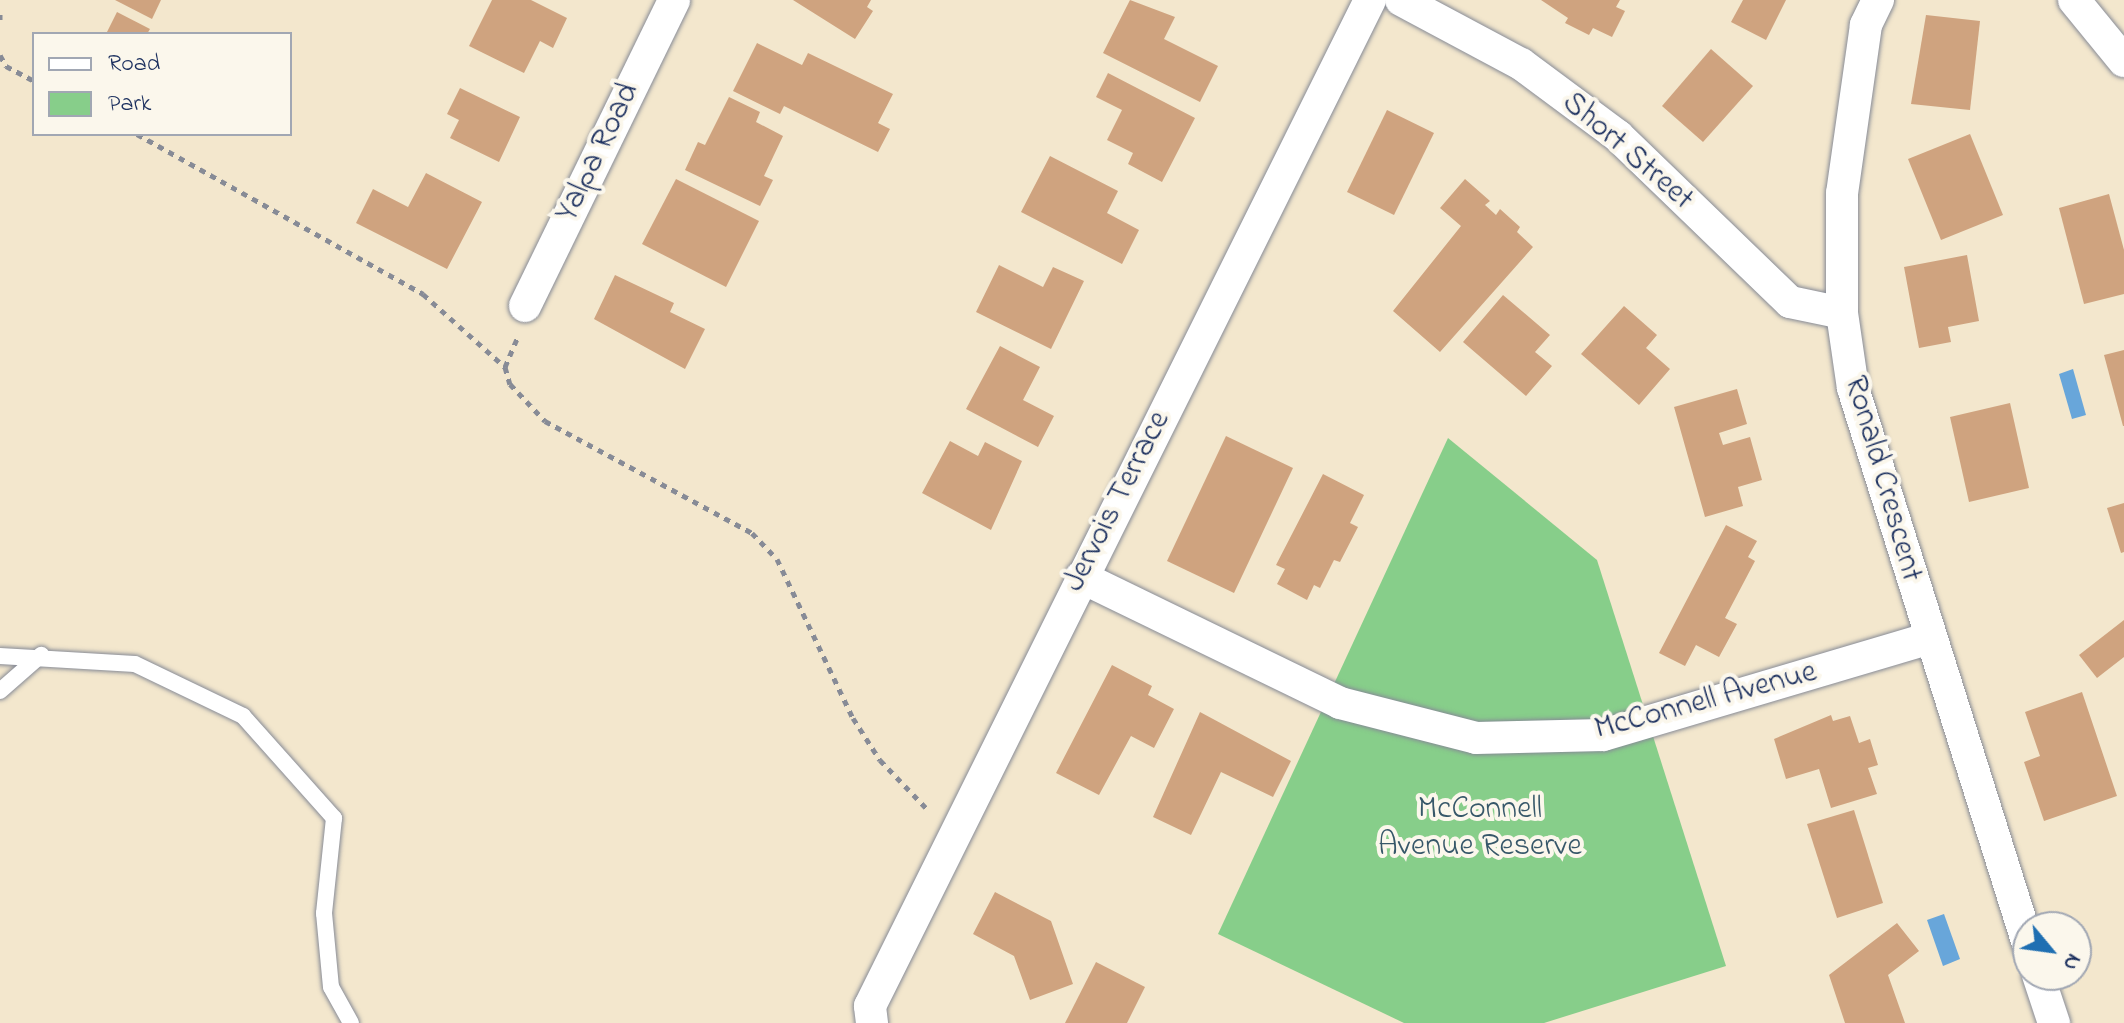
<!DOCTYPE html>
<style>
body{margin:0}
#map{position:relative;width:2124px;height:1023px;overflow:hidden;background:#f3e7cd;font-family:"Indie Flower",sans-serif}
div>[style]{position:absolute}
.green>*{inset:0;background:#87ce8a}
.water>*{inset:0;background:#68a6da}
.building>*{inset:0;background:#cfa37f}
.path>*{height:5px;margin-top:-2.5px;transform-origin:0;background:repeating-linear-gradient(90deg,#878b96 0 6px,transparent 0 12px)}
.roads{filter:drop-shadow(0 0 2px #878b96) drop-shadow(0 0 2px #878b96)}
.lane>*{height:16px;margin:-8px;padding:0 8px;transform-origin:8px;border-radius:8px;background:#fff}
.street>*{height:32px;margin:-16px;padding:0 16px;transform-origin:16px;border-radius:16px;background:#fff}
span{translate:-50% -50%;white-space:nowrap;text-align:center;line-height:1.15;-webkit-text-stroke:8px #fbf7ec;paint-order:stroke}
.street-label{font-size:32px;color:#1b2f5e}
.park-label{font-size:32px;color:#365769}
.legend{position:absolute;left:32px;top:32px;width:260px;height:104px;box-sizing:border-box;background:#fbf7ec;border:2px solid #a1a7b3;margin:0;padding:10px 14px;list-style:none;font-size:24px;color:#1b2f5e}
.legend li{display:flex;align-items:center;gap:16px;height:40px}
.legend b{width:40px;border:2px solid #a1a7b3}
.north{position:absolute;left:2012px;top:911px;width:80px;height:80px;box-sizing:border-box;background:#fbf7ec;border:2px solid #a1a7b3;border-radius:50%;rotate:119deg;font-size:22px;font-weight:700;line-height:32px;text-align:center;color:#1b2f5e}
.north::after{content:'';display:block;margin:auto;width:28px;height:36px;background:#1f6fb2;clip-path:polygon(50% 0,100% 100%,50% 72%,0 100%)}
</style>
<div id="map">
<div class="green">
<div style="clip-path:polygon(1448px 438px,1597px 560px,1726px 966px,1544px 1023px,1404px 1023px,1218px 934px)"></div>
</div>
<div class="water">
<div style="clip-path:polygon(2073px 369px,2086px 415px,2072px 419px,2059px 374px)"></div>
<div style="clip-path:polygon(1944px 914px,1960px 959px,1943px 966px,1927px 920px)"></div>
</div>
<div class="building">
<div style="clip-path:polygon(115px 0,161px 0,152px 19px)"></div>
<div style="clip-path:polygon(492px 0,531px 0,567px 18px,553px 48px,540px 41px,524px 73px,469px 46px)"></div>
<div style="clip-path:polygon(793px 0,871px 0,867px 7px,873px 11px,855px 39px)"></div>
<div style="clip-path:polygon(1130px 0,1175px 17px,1164px 39px,1218px 66px,1200px 102px,1103px 53px)"></div>
<div style="clip-path:polygon(1541px 0,1620px 0,1616px 7px,1625px 11px,1612px 37px,1593px 28px,1589px 35px,1565px 23px,1568px 18px)"></div>
<div style="clip-path:polygon(1743px 0,1786px 0,1766px 40px,1731px 22px)"></div>
<div style="clip-path:polygon(117px 12px,150px 29px,147px 34px,106px 34px)"></div>
<div style="clip-path:polygon(1926px 15px,1980px 21px,1970px 110px,1911px 104px)"></div>
<div style="clip-path:polygon(757px 43px,802px 65px,808px 53px,893px 94px,878px 123px,890px 129px,878px 152px,784px 106px,780px 114px,733px 91px)"></div>
<div style="clip-path:polygon(1711px 49px,1753px 86px,1703px 142px,1662px 106px)"></div>
<div style="clip-path:polygon(1108px 73px,1195px 118px,1162px 182px,1128px 164px,1133px 153px,1107px 140px,1122px 110px,1096px 97px)"></div>
<div style="clip-path:polygon(460px 88px,520px 117px,499px 162px,450px 138px,459px 120px,447px 114px)"></div>
<div style="clip-path:polygon(729px 97px,760px 112px,756px 122px,783px 136px,764px 176px,773px 180px,760px 206px,685px 170px,698px 142px,705px 145px)"></div>
<div style="clip-path:polygon(1387px 110px,1434px 133px,1394px 215px,1347px 192px)"></div>
<div style="clip-path:polygon(1970px 134px,2003px 215px,1941px 240px,1908px 159px)"></div>
<div style="clip-path:polygon(1050px 156px,1118px 191px,1107px 213px,1139px 230px,1122px 264px,1021px 212px)"></div>
<div style="clip-path:polygon(426px 173px,482px 202px,447px 269px,356px 223px,373px 189px,408px 207px)"></div>
<div style="clip-path:polygon(676px 179px,759px 221px,726px 287px,642px 244px)"></div>
<div style="clip-path:polygon(1465px 179px,1490px 201px,1485px 205px,1496px 215px,1500px 209px,1520px 227px,1517px 232px,1533px 247px,1440px 352px,1393px 311px,1461px 226px,1440px 208px)"></div>
<div style="clip-path:polygon(2109px 194px,2124px 250px,2124px 294px,2084px 304px,2059px 208px)"></div>
<div style="clip-path:polygon(1967px 255px,1979px 321px,1948px 327px,1951px 342px,1919px 348px,1904px 267px)"></div>
<div style="clip-path:polygon(999px 265px,1043px 287px,1053px 267px,1084px 281px,1051px 349px,976px 312px)"></div>
<div style="clip-path:polygon(615px 275px,674px 303px,670px 312px,705px 329px,685px 369px,594px 319px)"></div>
<div style="clip-path:polygon(1503px 295px,1550px 335px,1535px 352px,1552px 366px,1526px 396px,1463px 342px)"></div>
<div style="clip-path:polygon(1624px 306px,1657px 335px,1646px 348px,1670px 369px,1639px 405px,1581px 354px)"></div>
<div style="clip-path:polygon(1000px 346px,1040px 367px,1023px 400px,1054px 416px,1038px 447px,966px 409px)"></div>
<div style="clip-path:polygon(2124px 350px,2124px 426px,2123px 426px,2104px 355px)"></div>
<div style="clip-path:polygon(1737px 389px,1747px 424px,1719px 433px,1723px 445px,1750px 437px,1762px 480px,1738px 487px,1743px 506px,1705px 517px,1674px 407px)"></div>
<div style="clip-path:polygon(2010px 403px,2029px 488px,1969px 502px,1950px 417px)"></div>
<div style="clip-path:polygon(1226px 436px,1293px 468px,1234px 593px,1167px 561px)"></div>
<div style="clip-path:polygon(950px 441px,978px 456px,985px 442px,1022px 461px,991px 530px,922px 493px)"></div>
<div style="clip-path:polygon(1323px 474px,1364px 495px,1350px 523px,1358px 527px,1340px 562px,1334px 560px,1320px 588px,1314px 585px,1307px 600px,1277px 584px,1285px 569px,1276px 565px)"></div>
<div style="clip-path:polygon(2124px 503px,2124px 552px,2121px 553px,2107px 508px)"></div>
<div style="clip-path:polygon(1726px 525px,1757px 541px,1748px 557px,1755px 561px,1725px 618px,1737px 624px,1719px 657px,1696px 645px,1685px 666px,1659px 653px)"></div>
<div style="clip-path:polygon(2124px 620px,2124px 657px,2097px 678px,2079px 655px)"></div>
<div style="clip-path:polygon(1112px 665px,1152px 686px,1148px 695px,1174px 709px,1154px 748px,1131px 736px,1099px 795px,1056px 773px)"></div>
<div style="clip-path:polygon(2082px 692px,2117px 796px,2044px 821px,2024px 762px,2040px 756px,2025px 712px)"></div>
<div style="clip-path:polygon(1200px 712px,1291px 761px,1273px 797px,1221px 772px,1191px 835px,1153px 817px)"></div>
<div style="clip-path:polygon(1831px 715px,1833px 721px,1850px 716px,1859px 743px,1870px 739px,1878px 765px,1868px 768px,1877px 794px,1831px 808px,1819px 769px,1786px 779px,1774px 739px)"></div>
<div style="clip-path:polygon(1854px 810px,1883px 903px,1837px 918px,1807px 824px)"></div>
<div style="clip-path:polygon(995px 892px,1051px 921px,1073px 984px,1030px 1000px,1014px 956px,973px 934px)"></div>
<div style="clip-path:polygon(1897px 923px,1919px 951px,1888px 975px,1905px 1023px,1845px 1023px,1829px 975px)"></div>
<div style="clip-path:polygon(1096px 962px,1145px 987px,1127px 1023px,1065px 1023px)"></div>
</div>
<div class="path">
<div style="left:0;top:14px;width:10px;rotate:90deg"></div>
<div style="left:0;top:55px;width:13px;rotate:61deg"></div>
<div style="left:6px;top:66px;width:32px;rotate:28deg"></div>
<div style="left:137px;top:134px;width:328px;rotate:29.2deg"></div>
<div style="left:423px;top:294px;width:110px;rotate:41.7deg"></div>
<div style="left:505px;top:367px;width:18px;rotate:74deg"></div>
<div style="left:510px;top:384px;width:51px;rotate:46.6deg"></div>
<div style="left:545px;top:421px;width:235px;rotate:28.4deg"></div>
<div style="left:752px;top:533px;width:36px;rotate:46deg"></div>
<div style="left:777px;top:559px;width:176px;rotate:64.5deg"></div>
<div style="left:853px;top:718px;width:50px;rotate:57.3deg"></div>
<div style="left:880px;top:760px;width:71px;rotate:46.1deg"></div>
<div style="left:505px;top:367px;width:33px;rotate:-67deg"></div>
</div>
<div class="roads">
<div class="lane">
<div style="left:0;top:656px;width:135px;rotate:3.4deg"></div>
<div style="left:135px;top:664px;width:120px;rotate:25.7deg"></div>
<div style="left:243px;top:716px;width:137px;rotate:48.3deg"></div>
<div style="left:334px;top:818px;width:96px;rotate:96deg"></div>
<div style="left:324px;top:913px;width:74px;rotate:84.6deg"></div>
<div style="left:331px;top:987px;width:41px;rotate:60.9deg"></div>
<div style="left:0;top:691px;width:55px;rotate:-41.3deg"></div>
</div>
<div class="street">
<div style="left:1401px;top:0;width:136px;rotate:28.1deg"></div>
<div style="left:1521px;top:64px;width:121px;rotate:36.6deg"></div>
<div style="left:1618px;top:136px;width:239px;rotate:44deg"></div>
<div style="left:1790px;top:302px;width:53px;rotate:11.9deg"></div>
<div style="left:1878px;top:0;width:28px;rotate:116deg"></div>
<div style="left:1866px;top:25px;width:170px;rotate:98.1deg"></div>
<div style="left:1842px;top:193px;width:120px;rotate:90deg"></div>
<div style="left:1842px;top:313px;width:76px;rotate:81.7deg"></div>
<div style="left:1853px;top:388px;width:583px;rotate:72.53deg"></div>
<div style="left:2074px;top:0;width:79px;rotate:50.7deg"></div>
<div style="left:525px;top:306px;width:340px;rotate:-64deg"></div>
<div style="left:1081px;top:577px;width:288px;rotate:25.9deg"></div>
<div style="left:1340px;top:703px;width:140px;rotate:14.4deg"></div>
<div style="left:1476px;top:738px;width:127px;rotate:-1.4deg"></div>
<div style="left:1603px;top:735px;width:339px;rotate:-16.5deg"></div>
<div style="left:2038px;top:975px;width:51px;rotate:71.6deg"></div>
<div style="left:872px;top:1023px;width:17px;rotate:-97deg"></div>
<div style="left:870px;top:1006px;width:1123px;rotate:-63.57deg"></div>
</div>
</div>
<div class="street-label">
<span style="left:1627px;top:152px;rotate:41deg">Short Street</span>
<span style="left:599px;top:153px;rotate:-64deg">Yalpa Road</span>
<span style="left:1882px;top:479px;rotate:74deg">Ronald Crescent</span>
<span style="left:1118px;top:502px;rotate:-63deg">Jervois Terrace</span>
<span style="left:1706px;top:702px;rotate:-15deg">McConnell Avenue</span>
</div>
<div class="park-label">
<span style="left:1480px;top:829px">McConnell<br>Avenue Reserve</span>
</div>
<ul class="legend">
<li><b style="height:10px;background:#fff"></b>Road</li>
<li><b style="height:22px;background:#87ce8a"></b>Park</li>
</ul>
<div class="north">N</div>
</div>
